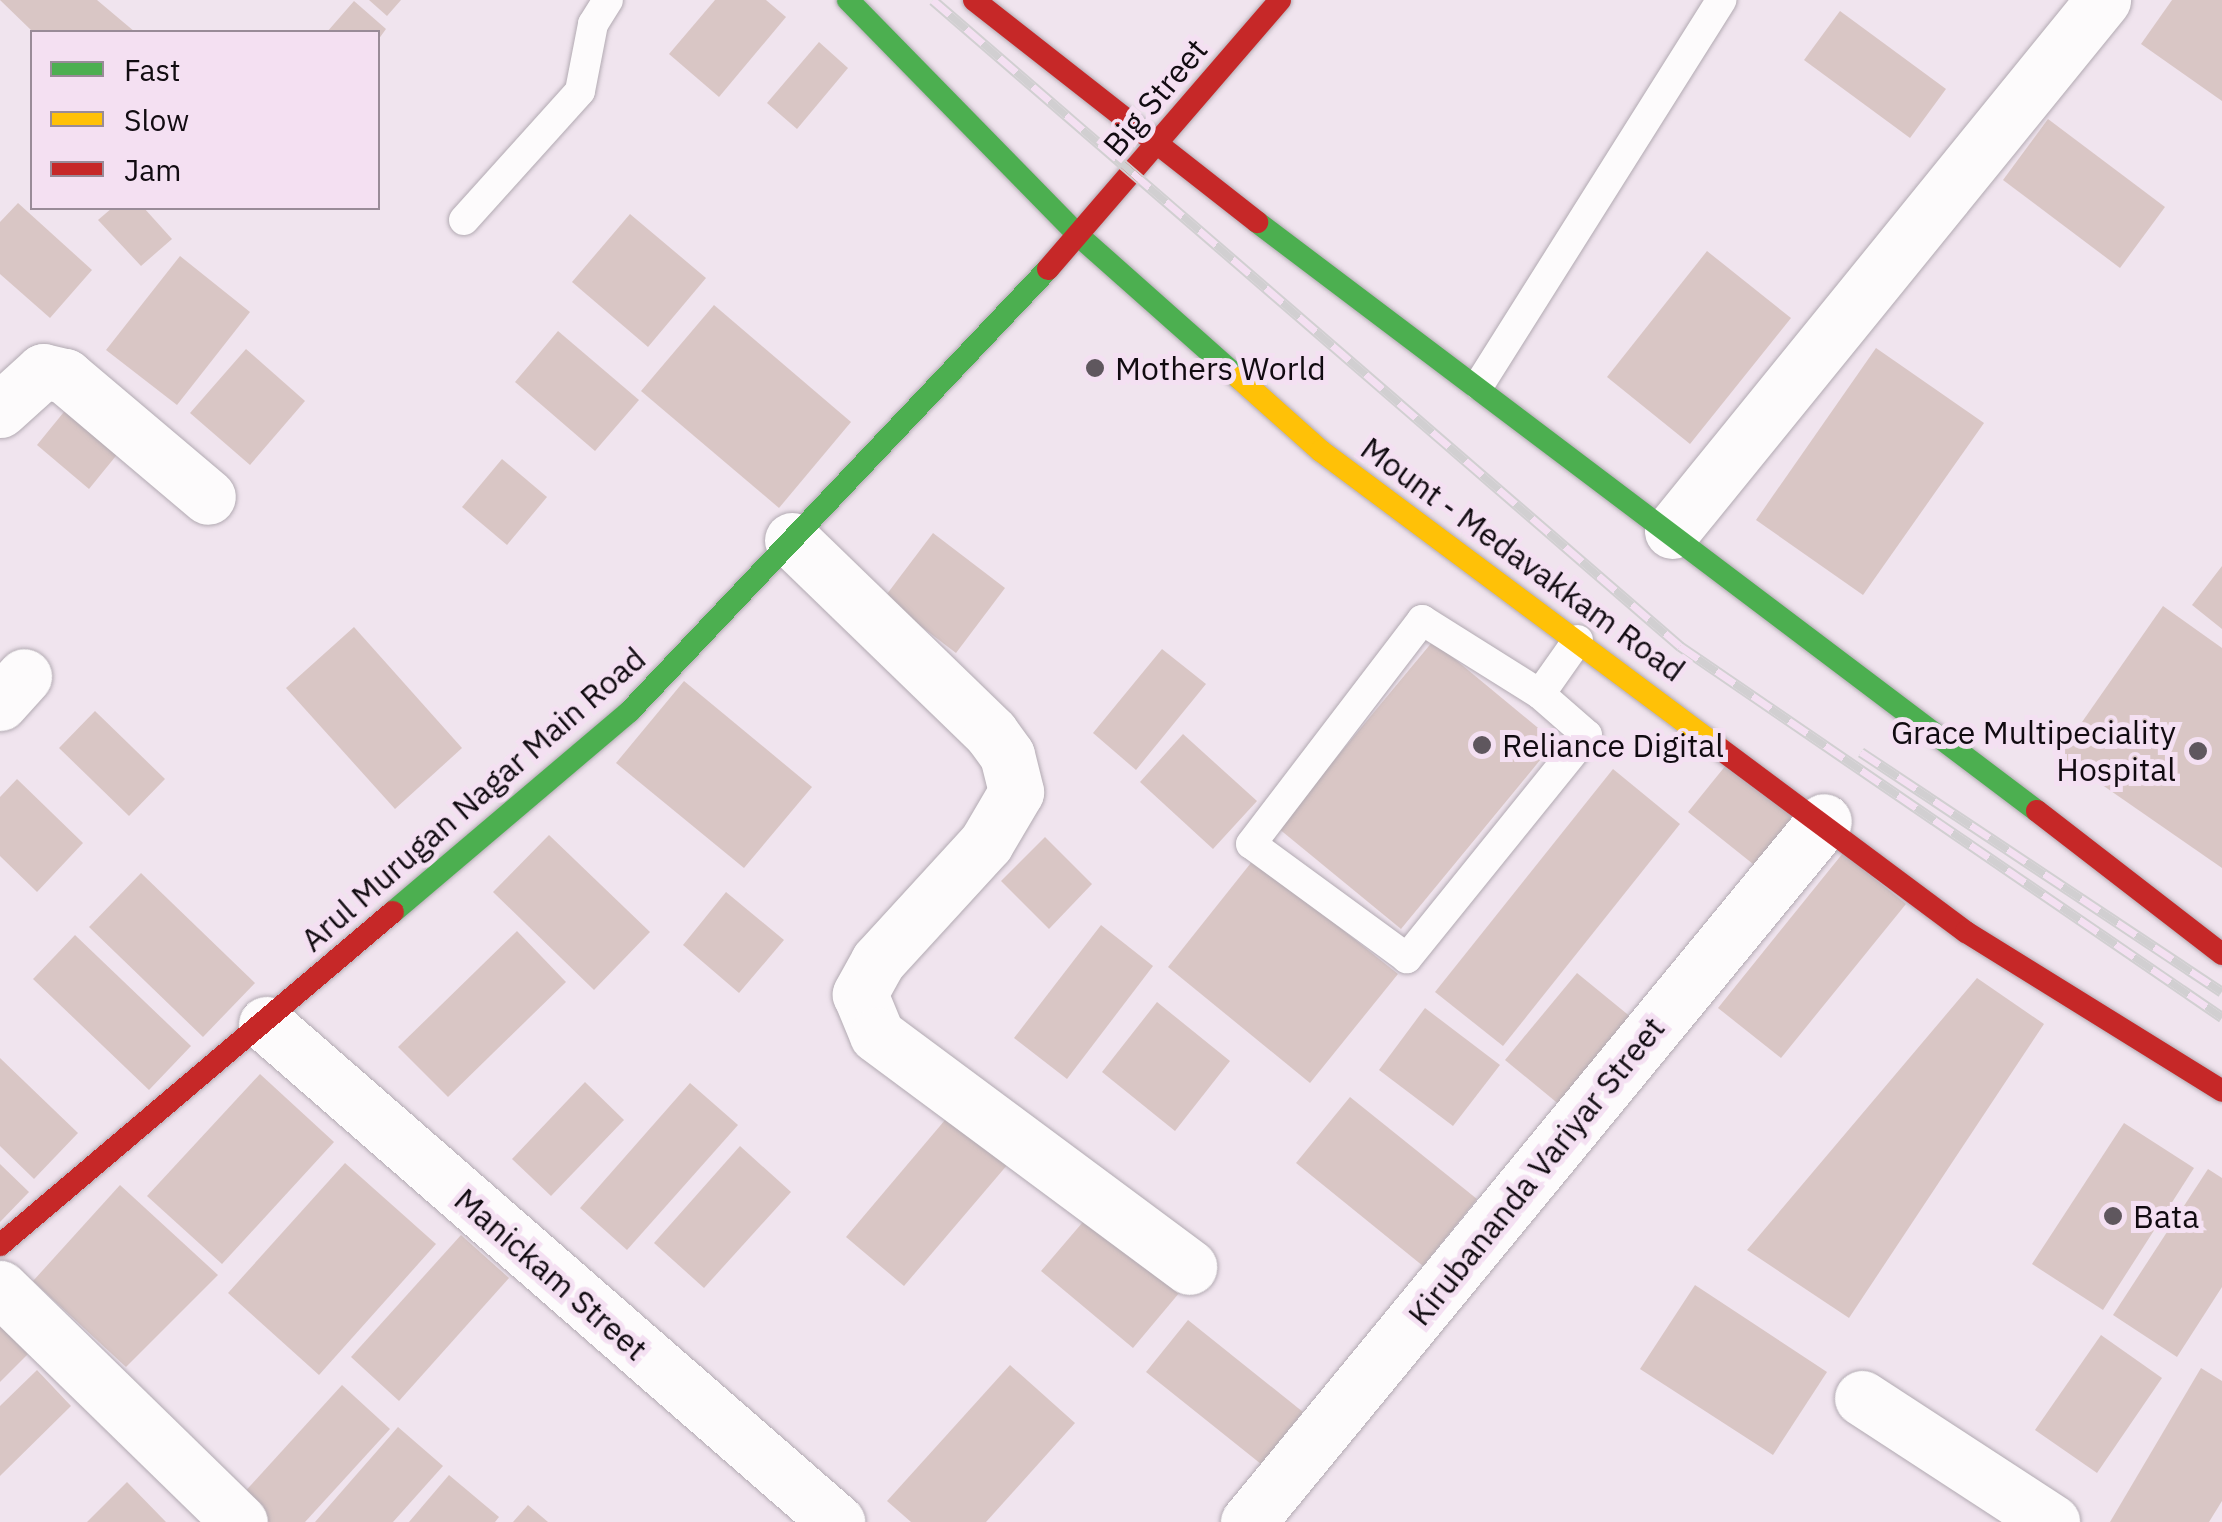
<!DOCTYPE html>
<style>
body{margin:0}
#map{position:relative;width:2222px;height:1522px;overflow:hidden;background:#f0e4ee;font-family:"IBM Plex Sans",sans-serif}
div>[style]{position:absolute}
.building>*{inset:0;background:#d9c6c5}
.roads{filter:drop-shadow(0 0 2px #b2aab2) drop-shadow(0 0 2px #b2aab2)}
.lane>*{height:30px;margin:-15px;padding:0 15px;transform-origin:15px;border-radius:15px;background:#fdfbfc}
.street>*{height:55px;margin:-27.5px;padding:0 27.5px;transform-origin:27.5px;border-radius:27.5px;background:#fdfbfc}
.fast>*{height:22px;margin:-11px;padding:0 11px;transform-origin:11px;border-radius:11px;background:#4caf50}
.slow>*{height:22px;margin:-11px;padding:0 11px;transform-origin:11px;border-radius:11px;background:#ffc107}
.jam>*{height:22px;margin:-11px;padding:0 11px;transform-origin:11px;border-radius:11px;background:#c62828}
.rail>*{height:11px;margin-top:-5.5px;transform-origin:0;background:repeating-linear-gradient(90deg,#f4e0f2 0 22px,#d1cfd1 0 44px);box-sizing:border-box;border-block:2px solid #d1cfd1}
.dots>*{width:28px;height:28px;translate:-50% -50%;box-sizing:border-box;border:5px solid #f4e0f2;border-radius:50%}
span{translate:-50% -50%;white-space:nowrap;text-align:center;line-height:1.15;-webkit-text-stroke:10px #f4e0f2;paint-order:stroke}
.street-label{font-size:32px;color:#110b11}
.poi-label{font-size:32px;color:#110b11}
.left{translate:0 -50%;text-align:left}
.right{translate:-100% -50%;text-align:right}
.legend{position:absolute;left:30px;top:30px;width:350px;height:180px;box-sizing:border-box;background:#f4e0f2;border:2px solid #998b98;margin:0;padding:12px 18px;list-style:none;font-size:30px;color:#110b11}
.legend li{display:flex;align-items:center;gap:20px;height:50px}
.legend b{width:50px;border:2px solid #998b98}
</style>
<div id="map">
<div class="building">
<div style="clip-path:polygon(0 0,97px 0,135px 32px,33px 32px)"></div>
<div style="clip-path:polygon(369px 0,401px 0,387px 16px)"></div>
<div style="clip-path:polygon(715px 0,766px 0,786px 17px,719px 97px,669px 54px)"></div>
<div style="clip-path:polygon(2172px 0,2222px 0,2222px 101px,2141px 44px)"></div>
<div style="clip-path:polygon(354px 1px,386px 29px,378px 40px,378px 32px,327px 32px)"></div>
<div style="clip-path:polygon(1840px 11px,1946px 89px,1910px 138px,1804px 60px)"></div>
<div style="clip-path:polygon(819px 42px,848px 68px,797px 129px,767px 103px)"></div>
<div style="clip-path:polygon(2048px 119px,2165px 207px,2120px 268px,2003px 180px)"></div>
<div style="clip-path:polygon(18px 203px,92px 270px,50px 318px,0 274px,0 222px)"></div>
<div style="clip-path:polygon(112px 208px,144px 208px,172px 239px,141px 266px,98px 220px)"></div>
<div style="clip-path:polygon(630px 214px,706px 278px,648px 347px,572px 282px)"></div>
<div style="clip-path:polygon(1707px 251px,1791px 318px,1690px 444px,1607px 377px)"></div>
<div style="clip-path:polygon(180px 256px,250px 312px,177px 405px,106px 350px)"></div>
<div style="clip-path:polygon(714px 305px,851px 422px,779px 508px,641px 391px)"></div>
<div style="clip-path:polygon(558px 331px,639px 400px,595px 451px,515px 382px)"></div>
<div style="clip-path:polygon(1876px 348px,1984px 423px,1863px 595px,1756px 520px)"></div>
<div style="clip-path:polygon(246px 349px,305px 401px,250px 465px,190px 413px)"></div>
<div style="clip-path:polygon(72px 402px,124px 446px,89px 489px,37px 445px)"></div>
<div style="clip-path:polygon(502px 459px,547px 497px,507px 545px,462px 507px)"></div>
<div style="clip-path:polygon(933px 533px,1005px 588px,956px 653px,884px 598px)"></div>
<div style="clip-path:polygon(2222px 566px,2222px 629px,2192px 605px)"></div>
<div style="clip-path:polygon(2163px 606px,2222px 648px,2222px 868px,2059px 755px)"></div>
<div style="clip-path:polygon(354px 627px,462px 748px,395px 809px,286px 688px)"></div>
<div style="clip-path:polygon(1433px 641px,1555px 742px,1401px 929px,1278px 828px)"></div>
<div style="clip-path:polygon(1162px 649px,1206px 684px,1136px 770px,1093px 733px)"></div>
<div style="clip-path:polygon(684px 681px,812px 787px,744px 868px,616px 763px)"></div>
<div style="clip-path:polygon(95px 711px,165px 779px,129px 816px,59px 748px)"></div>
<div style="clip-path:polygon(1183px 734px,1257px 801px,1213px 849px,1140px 782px)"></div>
<div style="clip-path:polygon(1731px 759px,1800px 815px,1758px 868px,1688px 812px)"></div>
<div style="clip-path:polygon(1613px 769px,1680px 824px,1503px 1046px,1435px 992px)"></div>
<div style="clip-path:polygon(17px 779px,83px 843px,37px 892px,0 856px,0 797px)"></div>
<div style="clip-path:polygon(549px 835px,650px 932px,594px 990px,493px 892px)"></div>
<div style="clip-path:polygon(1045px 837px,1092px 884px,1049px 929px,1001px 881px)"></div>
<div style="clip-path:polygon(1843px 853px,1906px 904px,1781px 1058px,1718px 1008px)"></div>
<div style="clip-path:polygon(1254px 859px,1398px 974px,1310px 1083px,1168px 967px)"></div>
<div style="clip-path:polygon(141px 873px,255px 983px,203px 1037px,89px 927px)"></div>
<div style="clip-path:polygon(726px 892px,784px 940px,739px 993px,683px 945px)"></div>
<div style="clip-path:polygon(1101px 925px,1153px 966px,1067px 1079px,1014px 1038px)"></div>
<div style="clip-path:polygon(517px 931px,566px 982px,448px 1097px,398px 1047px)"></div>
<div style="clip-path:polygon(75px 935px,191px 1046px,149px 1090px,33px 979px)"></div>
<div style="clip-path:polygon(1577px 973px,1632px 1018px,1561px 1106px,1505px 1060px)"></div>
<div style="clip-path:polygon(1977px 978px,2044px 1024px,1849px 1318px,1747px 1250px)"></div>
<div style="clip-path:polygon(1157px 1002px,1230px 1061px,1175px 1131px,1102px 1072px)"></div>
<div style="clip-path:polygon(1425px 1008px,1500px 1065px,1453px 1126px,1379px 1070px)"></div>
<div style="clip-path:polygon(0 1058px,78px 1133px,34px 1179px,0 1146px)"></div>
<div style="clip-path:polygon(260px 1074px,334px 1142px,222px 1264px,147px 1196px)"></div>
<div style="clip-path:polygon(585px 1082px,624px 1120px,551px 1196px,512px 1159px)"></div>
<div style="clip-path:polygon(690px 1083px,738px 1125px,627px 1250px,580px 1208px)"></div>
<div style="clip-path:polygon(1350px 1097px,1477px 1199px,1423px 1266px,1296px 1163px)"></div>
<div style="clip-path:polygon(956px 1107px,1014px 1157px,904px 1286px,846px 1237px)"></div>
<div style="clip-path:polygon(2124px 1123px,2194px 1168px,2103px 1310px,2032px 1264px)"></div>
<div style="clip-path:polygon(740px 1146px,791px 1192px,704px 1288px,654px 1243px)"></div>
<div style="clip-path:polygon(345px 1163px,436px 1244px,319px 1375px,228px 1293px)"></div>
<div style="clip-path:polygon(0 1164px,29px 1192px,0 1222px)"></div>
<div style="clip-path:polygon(2208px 1169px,2222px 1178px,2222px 1287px,2177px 1357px,2113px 1315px)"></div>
<div style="clip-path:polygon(120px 1185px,218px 1275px,126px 1367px,33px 1281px)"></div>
<div style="clip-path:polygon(1094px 1209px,1185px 1286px,1133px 1348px,1041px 1271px)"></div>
<div style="clip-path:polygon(461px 1235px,509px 1278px,399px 1401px,351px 1357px)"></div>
<div style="clip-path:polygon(1695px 1285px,1827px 1372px,1773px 1455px,1640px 1369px)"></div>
<div style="clip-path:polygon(1188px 1320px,1303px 1412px,1261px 1464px,1146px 1372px)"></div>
<div style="clip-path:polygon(0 1325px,29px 1353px,0 1382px)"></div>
<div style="clip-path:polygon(2101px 1335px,2162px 1378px,2097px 1473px,2035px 1430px)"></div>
<div style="clip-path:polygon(1010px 1365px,1075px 1423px,986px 1522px,911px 1522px,887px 1501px)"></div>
<div style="clip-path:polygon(2201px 1368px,2222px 1381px,2222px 1501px,2209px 1522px,2110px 1522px)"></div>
<div style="clip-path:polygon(37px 1370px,71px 1406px,0 1476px,0 1406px)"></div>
<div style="clip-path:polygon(342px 1385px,390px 1429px,305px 1522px,267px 1522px,240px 1497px)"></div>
<div style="clip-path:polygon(398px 1427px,443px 1466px,393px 1522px,315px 1522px)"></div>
<div style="clip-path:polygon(449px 1475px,499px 1517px,495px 1522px,409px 1522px)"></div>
<div style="clip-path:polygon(127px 1482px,166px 1522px,87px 1522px)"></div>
<div style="clip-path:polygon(528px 1505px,548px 1522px,513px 1522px)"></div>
</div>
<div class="roads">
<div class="lane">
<div style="left:464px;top:220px;width:173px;rotate:-48deg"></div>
<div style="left:580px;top:91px;width:68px;rotate:-79deg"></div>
<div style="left:593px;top:24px;width:28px;rotate:-58deg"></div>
<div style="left:1479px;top:385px;width:455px;rotate:-57.8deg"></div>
<div style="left:1422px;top:620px;width:139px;rotate:32.1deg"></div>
<div style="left:1540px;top:694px;width:62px;rotate:41.1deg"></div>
<div style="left:1587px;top:735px;width:287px;rotate:128.9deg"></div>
<div style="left:1407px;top:958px;width:193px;rotate:-143.8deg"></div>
<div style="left:1251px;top:844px;width:282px;rotate:-52.6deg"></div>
<div style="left:1540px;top:694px;width:66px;rotate:-54.9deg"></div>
</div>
<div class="street">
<div style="left:0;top:410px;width:58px;rotate:-42.2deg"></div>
<div style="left:43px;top:371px;width:23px;rotate:13deg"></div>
<div style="left:65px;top:376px;width:187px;rotate:40.2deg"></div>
<div style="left:1672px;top:531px;width:684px;rotate:-50.93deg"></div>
<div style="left:792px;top:540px;width:277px;rotate:44.1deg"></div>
<div style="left:991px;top:733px;width:27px;rotate:54deg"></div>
<div style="left:1007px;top:755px;width:38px;rotate:76deg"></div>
<div style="left:1016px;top:792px;width:59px;rotate:120.5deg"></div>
<div style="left:986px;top:843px;width:160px;rotate:132.5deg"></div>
<div style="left:878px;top:961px;width:38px;rotate:119deg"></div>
<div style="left:860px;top:994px;width:44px;rotate:67.5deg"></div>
<div style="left:877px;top:1035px;width:389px;rotate:36.6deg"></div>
<div style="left:0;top:703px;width:36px;rotate:-48deg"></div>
<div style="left:266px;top:1024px;width:758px;rotate:41.09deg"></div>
<div style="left:0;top:1288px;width:335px;rotate:44.3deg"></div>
<div style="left:1862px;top:1398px;width:227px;rotate:33.1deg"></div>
<div style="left:1248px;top:1522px;width:907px;rotate:-50.59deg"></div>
</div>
<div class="fast">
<div style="left:848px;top:0;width:330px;rotate:45.6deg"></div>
<div style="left:1079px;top:236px;width:214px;rotate:41.6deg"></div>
<div style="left:1257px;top:222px;width:977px;rotate:37.06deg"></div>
<div style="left:393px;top:912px;width:309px;rotate:-40.3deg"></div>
<div style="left:629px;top:712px;width:610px;rotate:-46.59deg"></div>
</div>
<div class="slow">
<div style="left:1239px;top:378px;width:110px;rotate:41.7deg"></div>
<div style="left:1321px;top:451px;width:497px;rotate:36.7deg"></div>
</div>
<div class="jam">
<div style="left:974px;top:0;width:360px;rotate:38.1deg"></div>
<div style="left:1048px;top:269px;width:355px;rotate:-49.2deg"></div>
<div style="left:1719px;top:748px;width:308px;rotate:36.7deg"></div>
<div style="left:1966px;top:932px;width:301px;rotate:31.8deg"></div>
<div style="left:2037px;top:811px;width:234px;rotate:37.7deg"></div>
<div style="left:0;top:1245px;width:515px;rotate:-40.28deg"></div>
</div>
</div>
<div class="rail">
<div style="left:933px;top:0;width:988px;rotate:40.85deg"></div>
<div style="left:1680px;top:646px;width:657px;rotate:34.39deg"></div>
<div style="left:1861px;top:752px;width:433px;rotate:33.6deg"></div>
</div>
<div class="dots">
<div style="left:1095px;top:368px;background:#5f575e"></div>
<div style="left:1482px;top:745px;background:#5f575e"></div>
<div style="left:2198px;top:751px;background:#5f575e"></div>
<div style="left:2113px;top:1216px;background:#5f575e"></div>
</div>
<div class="street-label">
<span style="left:1155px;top:97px;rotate:-50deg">Big Street</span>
<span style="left:1523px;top:559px;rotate:36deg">Mount - Medavakkam Road</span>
<span style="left:473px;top:799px;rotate:-41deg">Arul Murugan Nagar Main Road</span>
<span style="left:1536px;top:1171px;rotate:-51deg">Kirubananda Variyar Street</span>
<span style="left:551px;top:1274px;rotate:41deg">Manickam Street</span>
</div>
<div class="poi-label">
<span class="left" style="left:1115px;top:368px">Mothers World</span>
<span class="right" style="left:2176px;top:751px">Grace Multipeciality<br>Hospital</span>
<span class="left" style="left:1502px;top:745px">Reliance Digital</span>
<span class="left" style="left:2133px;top:1216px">Bata</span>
</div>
<ul class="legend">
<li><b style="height:12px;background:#4caf50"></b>Fast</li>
<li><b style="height:12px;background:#ffc107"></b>Slow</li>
<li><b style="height:12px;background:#c62828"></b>Jam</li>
</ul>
</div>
